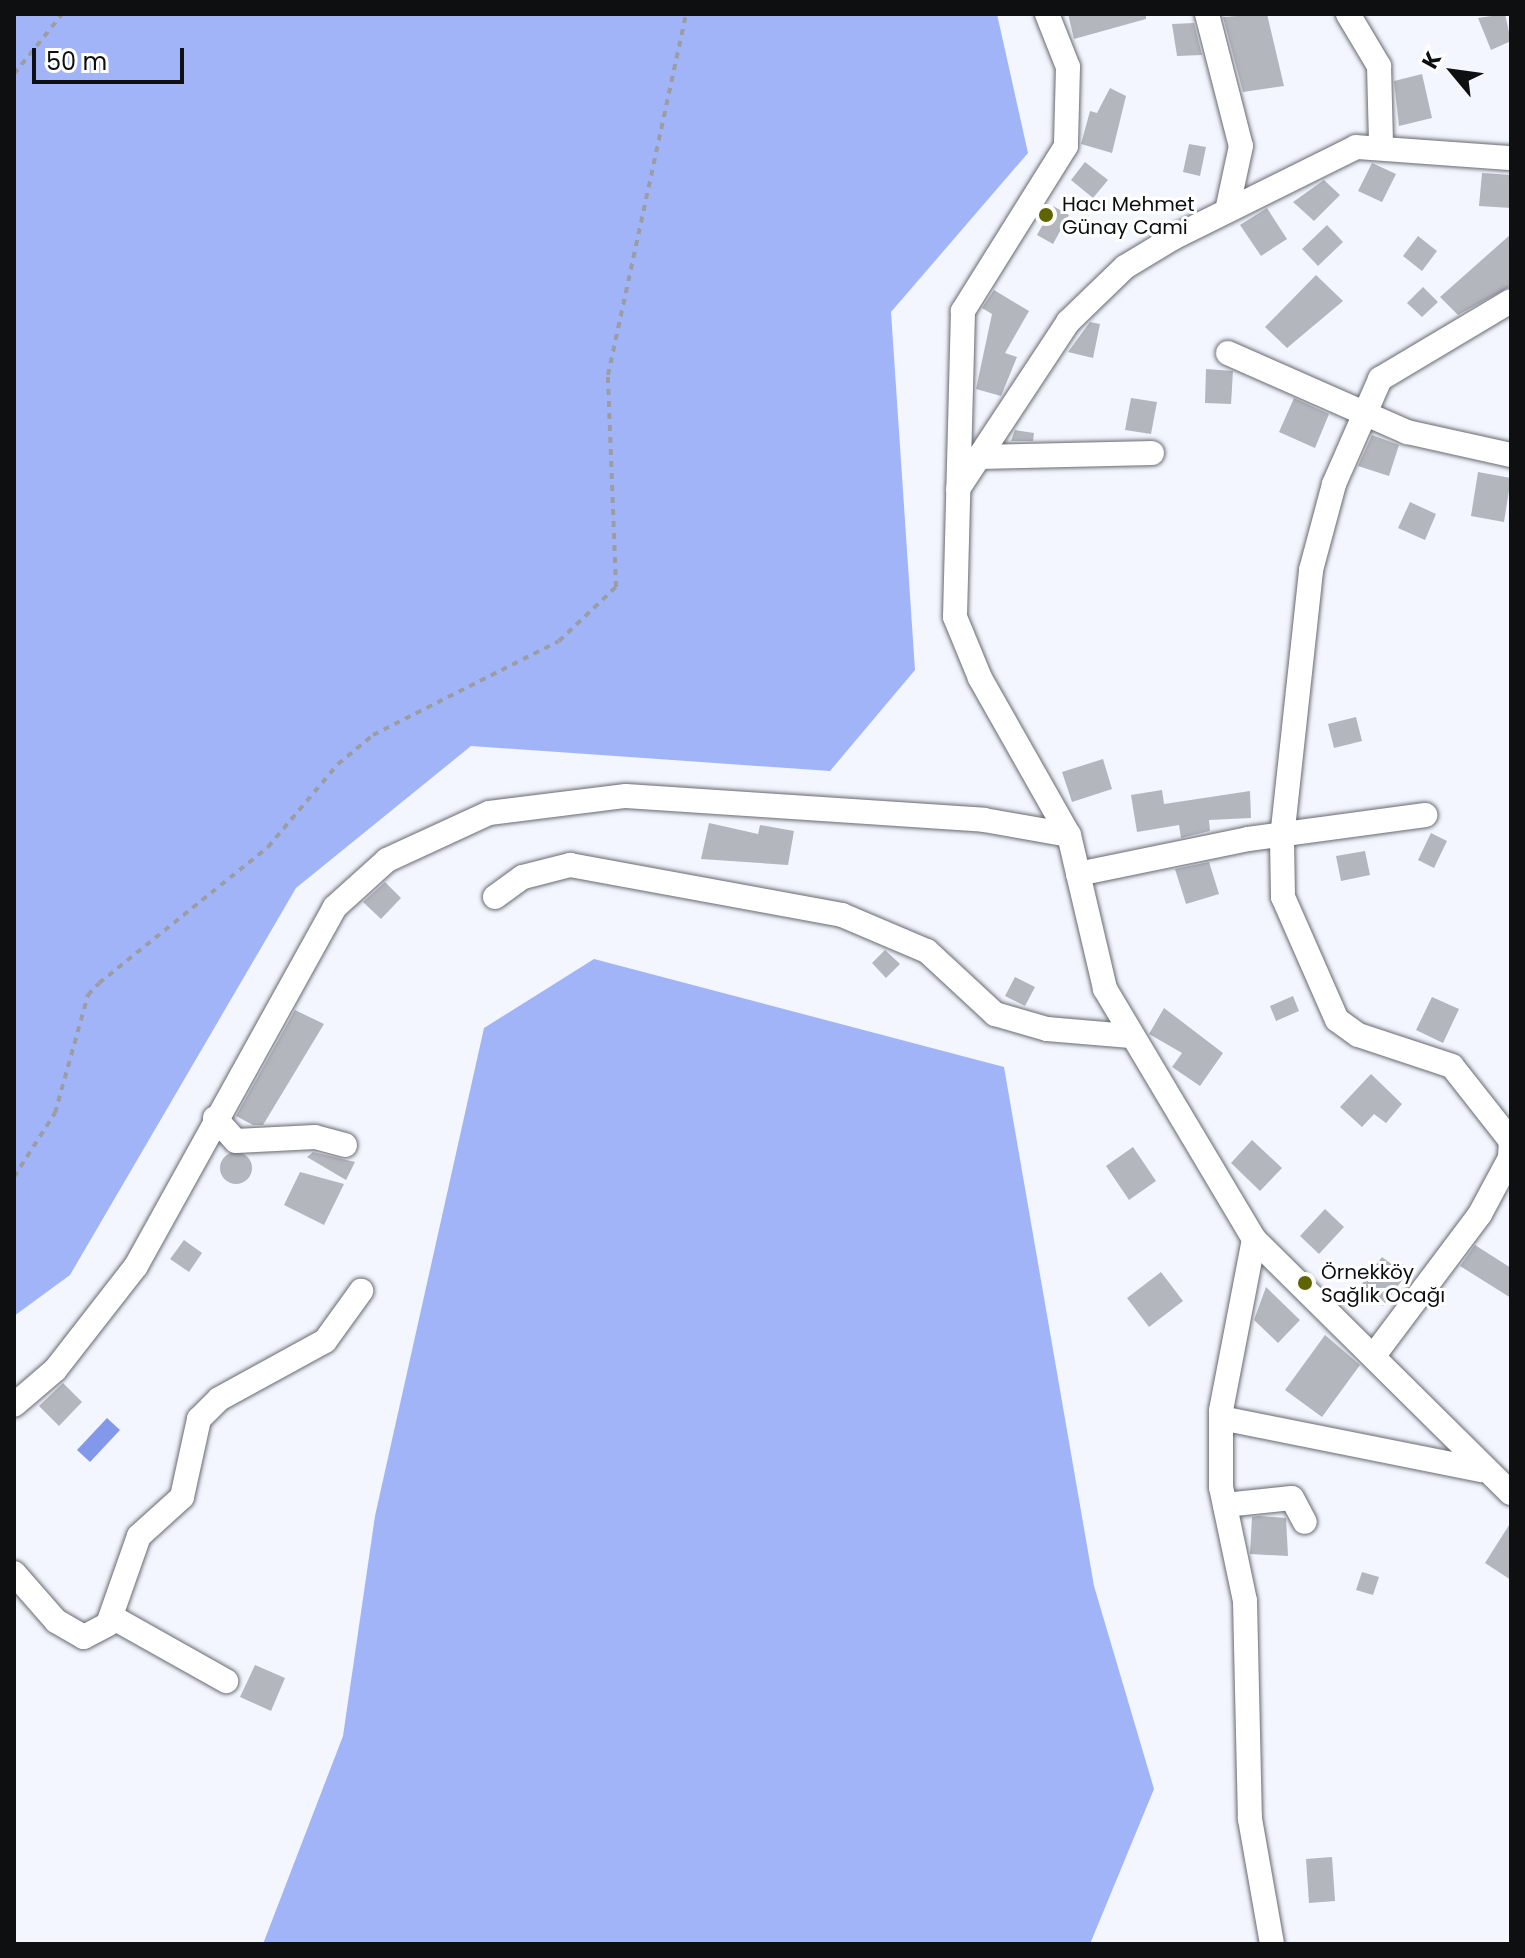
<!DOCTYPE html>
<meta charset="utf-8">
<style>
body{margin:0}
#map{position:relative;width:1525px;height:1958px;overflow:hidden;background:#f3f6fe;font-family:Poppins,sans-serif}
div>[style]{position:absolute}
.forest>*{inset:0;background:#a1b4f8}
.water>*{inset:0;background:#8398eb}
.building>*{inset:0;background:#b3b6bd}
.round{border-radius:50%}
.path>*{height:4px;margin-top:-2px;transform-origin:0;background:repeating-linear-gradient(90deg,#9b9da3 0 6px,transparent 0 12px)}
.roads{filter:drop-shadow(0 0 2px #676a70) drop-shadow(0 0 2px #676a70)}
.minor>*{height:24px;margin:-12px;padding:0 12px;transform-origin:12px;border-radius:12px;background:#fff}
.dots>*{width:22px;height:22px;translate:-50% -50%;box-sizing:border-box;border:4px solid #fff;border-radius:50%}
span{translate:-50% -50%;white-space:nowrap;text-align:center;line-height:1.15;-webkit-text-stroke:6px #fff;paint-order:stroke}
.poi-label{font-size:20px;color:#0e0f11}
.left{translate:0 -50%;text-align:left}
.frame{position:absolute;inset:0;border:16px solid #0e0f11;pointer-events:none}
.north{position:absolute;left:1413px;top:32px;width:80px;height:80px;-webkit-text-stroke:6px #fff;paint-order:stroke;rotate:299deg;font-size:22px;font-weight:700;line-height:32px;text-align:center;color:#0e0f11}
.north::after{content:'';display:block;margin:auto;width:28px;height:36px;background:#0e0f11;clip-path:polygon(50% 0,100% 100%,50% 72%,0 100%)}
.scale{position:absolute;left:32px;top:48px;width:152px;height:36px;box-sizing:border-box;border:4px solid #0e0f11;border-top:0;padding-left:10px;font-size:24px;line-height:28px;white-space:nowrap;color:#0e0f11;-webkit-text-stroke:6px #fff;paint-order:stroke}
</style>
<div id="map">
<div class="forest">
<div style="clip-path:polygon(14px 14px,997px 14px,1028px 153px,891px 312px,915px 670px,830px 771px,471px 746px,296px 888px,70px 1275px,14px 1316px)"></div>
<div style="clip-path:polygon(594px 959px,1004px 1067px,1094px 1586px,1154px 1789px,1090px 1944px,263px 1944px,343px 1736px,375px 1516px,484px 1028px)"></div>
</div>
<div class="water">
<div style="clip-path:polygon(107px 1418px,120px 1430px,90px 1462px,77px 1450px)"></div>
</div>
<div class="building">
<div style="clip-path:polygon(1068px 14px,1146px 14px,1146px 19px,1074px 39px)"></div>
<div style="clip-path:polygon(1267px 14px,1284px 86px,1243px 92px,1223px 17px)"></div>
<div style="clip-path:polygon(1505px 14px,1511px 41px,1491px 50px,1478px 18px)"></div>
<div style="clip-path:polygon(1194px 23px,1202px 55px,1177px 56px,1172px 24px)"></div>
<div style="clip-path:polygon(1422px 74px,1432px 118px,1399px 126px,1394px 81px)"></div>
<div style="clip-path:polygon(1110px 88px,1126px 96px,1112px 153px,1081px 144px,1090px 111px,1097px 113px)"></div>
<div style="clip-path:polygon(1189px 144px,1206px 147px,1200px 176px,1183px 172px)"></div>
<div style="clip-path:polygon(1085px 162px,1108px 180px,1093px 198px,1071px 180px)"></div>
<div style="clip-path:polygon(1372px 163px,1396px 174px,1382px 202px,1358px 191px)"></div>
<div style="clip-path:polygon(1482px 173px,1511px 175px,1511px 208px,1479px 206px)"></div>
<div style="clip-path:polygon(1324px 180px,1340px 195px,1314px 221px,1293px 202px)"></div>
<div style="clip-path:polygon(1053px 206px,1069px 215px,1053px 244px,1037px 235px)"></div>
<div style="clip-path:polygon(1267px 208px,1287px 239px,1261px 256px,1240px 225px)"></div>
<div style="clip-path:polygon(1327px 225px,1343px 242px,1318px 266px,1302px 249px)"></div>
<div style="clip-path:polygon(1511px 234px,1511px 286px,1458px 315px,1440px 297px)"></div>
<div style="clip-path:polygon(1418px 236px,1437px 251px,1422px 271px,1403px 256px)"></div>
<div style="clip-path:polygon(1316px 275px,1343px 301px,1287px 348px,1265px 327px)"></div>
<div style="clip-path:polygon(1423px 287px,1438px 302px,1422px 317px,1407px 303px)"></div>
<div style="clip-path:polygon(994px 290px,1029px 311px,1005px 353px,1017px 357px,1001px 396px,976px 389px,992px 314px,982px 308px)"></div>
<div style="clip-path:polygon(1090px 322px,1100px 324px,1093px 358px,1068px 352px)"></div>
<div style="clip-path:polygon(1206px 369px,1233px 371px,1231px 404px,1205px 403px)"></div>
<div style="clip-path:polygon(1131px 398px,1157px 402px,1151px 434px,1125px 430px)"></div>
<div style="clip-path:polygon(1294px 398px,1329px 414px,1315px 448px,1279px 432px)"></div>
<div style="clip-path:polygon(1015px 430px,1034px 433px,1033px 441px,1011px 441px)"></div>
<div style="clip-path:polygon(1372px 435px,1399px 445px,1389px 476px,1358px 466px)"></div>
<div style="clip-path:polygon(1478px 472px,1511px 478px,1504px 522px,1471px 516px)"></div>
<div style="clip-path:polygon(1410px 502px,1436px 514px,1425px 540px,1398px 528px)"></div>
<div style="clip-path:polygon(1356px 717px,1362px 741px,1334px 748px,1328px 724px)"></div>
<div style="clip-path:polygon(1103px 759px,1112px 789px,1072px 802px,1062px 772px)"></div>
<div style="clip-path:polygon(1162px 790px,1164px 804px,1250px 791px,1251px 818px,1209px 820px,1210px 831px,1181px 838px,1179px 825px,1137px 832px,1131px 795px)"></div>
<div style="clip-path:polygon(709px 823px,758px 834px,760px 825px,794px 831px,788px 865px,701px 859px)"></div>
<div style="clip-path:polygon(1431px 833px,1447px 841px,1434px 868px,1418px 860px)"></div>
<div style="clip-path:polygon(1365px 851px,1370px 875px,1341px 881px,1336px 856px)"></div>
<div style="clip-path:polygon(1209px 862px,1219px 894px,1186px 904px,1175px 869px)"></div>
<div style="clip-path:polygon(385px 882px,401px 898px,381px 919px,363px 902px)"></div>
<div style="clip-path:polygon(885px 950px,900px 964px,886px 978px,872px 963px)"></div>
<div style="clip-path:polygon(1015px 977px,1035px 987px,1025px 1006px,1005px 996px)"></div>
<div style="clip-path:polygon(1293px 996px,1299px 1011px,1276px 1021px,1270px 1006px)"></div>
<div style="clip-path:polygon(1432px 997px,1459px 1009px,1443px 1043px,1416px 1030px)"></div>
<div style="clip-path:polygon(1164px 1008px,1223px 1053px,1200px 1086px,1172px 1067px,1182px 1053px,1149px 1034px)"></div>
<div style="clip-path:polygon(295px 1010px,324px 1024px,263px 1125px,253px 1125px,236px 1116px)"></div>
<div style="clip-path:polygon(1371px 1074px,1402px 1104px,1386px 1123px,1374px 1114px,1362px 1127px,1340px 1107px)"></div>
<div style="clip-path:polygon(1252px 1140px,1282px 1168px,1260px 1191px,1231px 1163px)"></div>
<div style="clip-path:polygon(1133px 1147px,1156px 1181px,1129px 1200px,1106px 1166px)"></div>
<div class="round" style="left:220px;top:1152px;width:32px;height:32px"></div>
<div style="clip-path:polygon(313px 1152px,355px 1162px,346px 1180px,307px 1157px)"></div>
<div style="clip-path:polygon(300px 1172px,344px 1184px,324px 1225px,284px 1205px)"></div>
<div style="clip-path:polygon(1325px 1209px,1344px 1227px,1319px 1254px,1300px 1236px)"></div>
<div style="clip-path:polygon(184px 1240px,202px 1253px,189px 1272px,170px 1259px)"></div>
<div style="clip-path:polygon(1475px 1245px,1511px 1268px,1511px 1298px,1460px 1266px)"></div>
<div style="clip-path:polygon(1382px 1257px,1406px 1275px,1383px 1306px,1359px 1288px)"></div>
<div style="clip-path:polygon(1161px 1272px,1183px 1301px,1149px 1327px,1127px 1298px)"></div>
<div style="clip-path:polygon(1266px 1287px,1300px 1320px,1278px 1343px,1254px 1320px)"></div>
<div style="clip-path:polygon(1325px 1335px,1360px 1365px,1322px 1417px,1285px 1390px)"></div>
<div style="clip-path:polygon(63px 1383px,82px 1402px,59px 1426px,39px 1406px)"></div>
<div style="clip-path:polygon(1259px 1516px,1286px 1518px,1288px 1556px,1250px 1554px,1252px 1517px)"></div>
<div style="clip-path:polygon(1511px 1522px,1511px 1580px,1485px 1563px)"></div>
<div style="clip-path:polygon(1362px 1572px,1379px 1577px,1373px 1595px,1356px 1590px)"></div>
<div style="clip-path:polygon(255px 1665px,285px 1678px,271px 1711px,240px 1697px)"></div>
<div style="clip-path:polygon(1332px 1857px,1335px 1901px,1309px 1903px,1306px 1859px)"></div>
</div>
<div class="path">
<div style="left:14px;top:74px;width:77px;rotate:-51.3deg"></div>
<div style="left:14px;top:1177px;width:76px;rotate:-57.4deg"></div>
<div style="left:55px;top:1113px;width:123px;rotate:-74.4deg"></div>
<div style="left:88px;top:995px;width:16px;rotate:-47deg"></div>
<div style="left:99px;top:983px;width:217px;rotate:-38.8deg"></div>
<div style="left:268px;top:847px;width:109px;rotate:-49.9deg"></div>
<div style="left:338px;top:764px;width:45px;rotate:-39.6deg"></div>
<div style="left:373px;top:735px;width:208px;rotate:-26.8deg"></div>
<div style="left:559px;top:641px;width:79px;rotate:-43.5deg"></div>
<div style="left:616px;top:587px;width:212px;rotate:-92.2deg"></div>
<div style="left:608px;top:375px;width:369px;rotate:-77.8deg"></div>
</div>
<div class="roads">
<div class="minor">
<div style="left:1047px;top:14px;width:57px;rotate:68.4deg"></div>
<div style="left:1068px;top:67px;width:79px;rotate:91.5deg"></div>
<div style="left:1066px;top:146px;width:195px;rotate:122deg"></div>
<div style="left:963px;top:311px;width:306px;rotate:91.5deg"></div>
<div style="left:955px;top:617px;width:66px;rotate:67.7deg"></div>
<div style="left:980px;top:678px;width:180px;rotate:60.5deg"></div>
<div style="left:1069px;top:835px;width:158px;rotate:76.8deg"></div>
<div style="left:1105px;top:989px;width:291px;rotate:59.2deg"></div>
<div style="left:1254px;top:1239px;width:361px;rotate:44.7deg"></div>
<div style="left:1207px;top:14px;width:136px;rotate:75.6deg"></div>
<div style="left:1241px;top:146px;width:66px;rotate:102.2deg"></div>
<div style="left:1348px;top:14px;width:61px;rotate:59.2deg"></div>
<div style="left:1379px;top:66px;width:79px;rotate:88.5deg"></div>
<div style="left:1228px;top:353px;width:196px;rotate:23.8deg"></div>
<div style="left:1407px;top:432px;width:107px;rotate:12.5deg"></div>
<div style="left:981px;top:457px;width:171px;rotate:-1.3deg"></div>
<div style="left:958px;top:489px;width:200px;rotate:-56.6deg"></div>
<div style="left:1068px;top:322px;width:79px;rotate:-44deg"></div>
<div style="left:1125px;top:267px;width:56px;rotate:-31.1deg"></div>
<div style="left:1173px;top:238px;width:204px;rotate:-26.4deg"></div>
<div style="left:1356px;top:147px;width:155px;rotate:4.1deg"></div>
<div style="left:1078px;top:874px;width:174px;rotate:-11.6deg"></div>
<div style="left:1248px;top:839px;width:179px;rotate:-7.7deg"></div>
<div style="left:495px;top:897px;width:34px;rotate:-36deg"></div>
<div style="left:523px;top:877px;width:49px;rotate:-14.3deg"></div>
<div style="left:570px;top:865px;width:277px;rotate:10.4deg"></div>
<div style="left:842px;top:915px;width:92px;rotate:23deg"></div>
<div style="left:927px;top:951px;width:93px;rotate:42.8deg"></div>
<div style="left:995px;top:1014px;width:54px;rotate:16.1deg"></div>
<div style="left:1047px;top:1029px;width:81px;rotate:4.9deg"></div>
<div style="left:215px;top:1118px;width:31px;rotate:48deg"></div>
<div style="left:236px;top:1141px;width:79px;rotate:-2.9deg"></div>
<div style="left:315px;top:1137px;width:31px;rotate:15deg"></div>
<div style="left:1254px;top:1239px;width:175px;rotate:100.9deg"></div>
<div style="left:1221px;top:1411px;width:76px;rotate:90deg"></div>
<div style="left:1221px;top:1487px;width:116px;rotate:78.1deg"></div>
<div style="left:1245px;top:1601px;width:218px;rotate:88.7deg"></div>
<div style="left:1250px;top:1819px;width:127px;rotate:80deg"></div>
<div style="left:1375px;top:1354px;width:175px;rotate:-53.1deg"></div>
<div style="left:1480px;top:1214px;width:64px;rotate:-61.8deg"></div>
<div style="left:1510px;top:1158px;width:17px;rotate:-87deg"></div>
<div style="left:1511px;top:1141px;width:95px;rotate:-128.2deg"></div>
<div style="left:1452px;top:1066px;width:99px;rotate:-161.7deg"></div>
<div style="left:1358px;top:1035px;width:26px;rotate:-144deg"></div>
<div style="left:1337px;top:1020px;width:134px;rotate:-113.7deg"></div>
<div style="left:1283px;top:897px;width:59px;rotate:-91deg"></div>
<div style="left:1282px;top:838px;width:270px;rotate:-83.8deg"></div>
<div style="left:1311px;top:570px;width:89px;rotate:-75deg"></div>
<div style="left:1334px;top:484px;width:115px;rotate:-66.3deg"></div>
<div style="left:1380px;top:379px;width:152px;rotate:-30.8deg"></div>
<div style="left:14px;top:1405px;width:54px;rotate:-40.5deg"></div>
<div style="left:55px;top:1370px;width:132px;rotate:-52.1deg"></div>
<div style="left:136px;top:1266px;width:410px;rotate:-61deg"></div>
<div style="left:335px;top:907px;width:70px;rotate:-42.1deg"></div>
<div style="left:387px;top:860px;width:112px;rotate:-24.7deg"></div>
<div style="left:489px;top:813px;width:138px;rotate:-7.1deg"></div>
<div style="left:626px;top:796px;width:359px;rotate:3.8deg"></div>
<div style="left:984px;top:820px;width:86px;rotate:10deg"></div>
<div style="left:1221px;top:1418px;width:266px;rotate:11.3deg"></div>
<div style="left:1225px;top:1505px;width:67px;rotate:-6deg"></div>
<div style="left:1292px;top:1498px;width:27px;rotate:62deg"></div>
<div style="left:14px;top:1573px;width:64px;rotate:48.8deg"></div>
<div style="left:56px;top:1621px;width:32px;rotate:30deg"></div>
<div style="left:84px;top:1637px;width:27px;rotate:-28deg"></div>
<div style="left:108px;top:1624px;width:93px;rotate:-70.6deg"></div>
<div style="left:139px;top:1536px;width:58px;rotate:-42.2deg"></div>
<div style="left:182px;top:1497px;width:80px;rotate:-77.7deg"></div>
<div style="left:199px;top:1419px;width:28px;rotate:-45deg"></div>
<div style="left:219px;top:1399px;width:121px;rotate:-28.7deg"></div>
<div style="left:325px;top:1341px;width:62px;rotate:-54.2deg"></div>
<div style="left:112px;top:1617px;width:131px;rotate:29.3deg"></div>
</div>
</div>
<div class="dots">
<div style="left:1046px;top:215px;background:#606400"></div>
<div style="left:1305px;top:1283px;background:#606400"></div>
</div>
<div class="poi-label">
<span class="left" style="left:1062px;top:216px">Hacı Mehmet<br>Günay Cami</span>
<span class="left" style="left:1321px;top:1284px">Örnekköy<br>Sağlık Ocağı</span>
</div>
<div class="frame"></div>
<div class="north">K</div>
<div class="scale">50 m</div>
</div>
